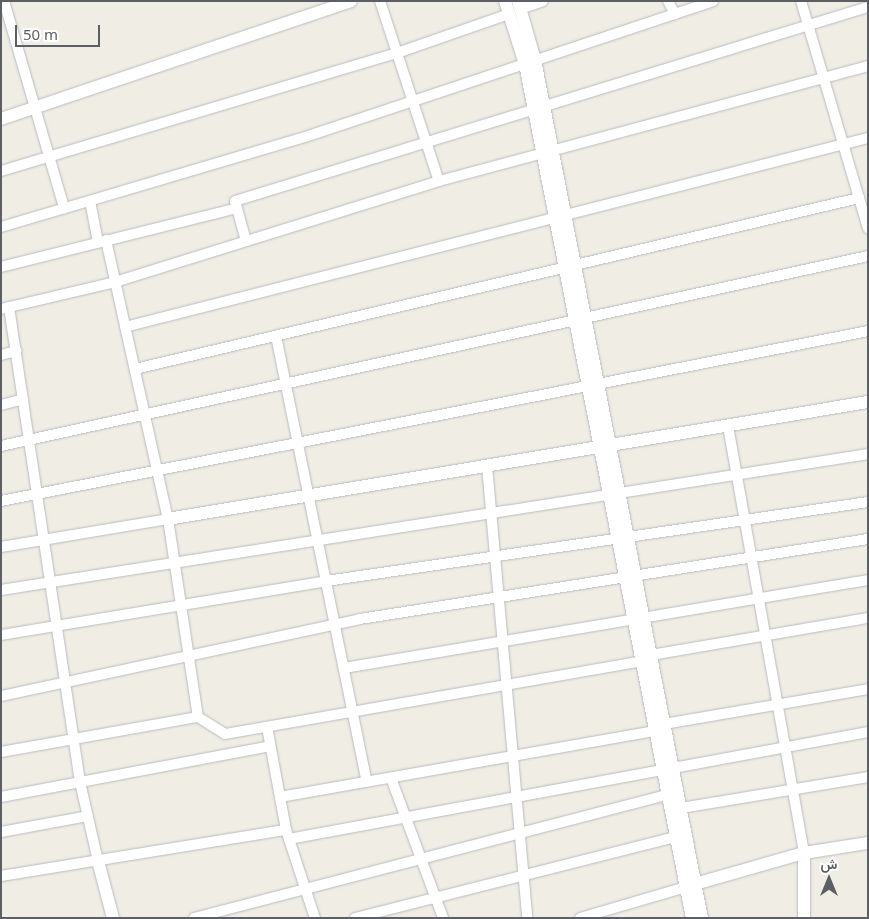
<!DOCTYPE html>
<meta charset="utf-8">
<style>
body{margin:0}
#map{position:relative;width:869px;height:919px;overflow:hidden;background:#efede4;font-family:"Noto Sans",Vazirmatn,sans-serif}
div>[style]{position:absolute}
.roads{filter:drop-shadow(0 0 1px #b9bbc0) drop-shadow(0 0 1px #b9bbc0)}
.minor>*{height:10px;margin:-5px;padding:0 5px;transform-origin:5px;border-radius:5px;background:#fff}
.tertiary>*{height:12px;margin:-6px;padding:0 6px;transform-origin:6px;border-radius:6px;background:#fff}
span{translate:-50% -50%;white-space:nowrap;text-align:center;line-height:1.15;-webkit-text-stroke:4px #fff;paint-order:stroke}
.frame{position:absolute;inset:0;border:2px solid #5c5f65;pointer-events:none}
.north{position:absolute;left:804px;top:854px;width:50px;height:50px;-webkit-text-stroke:4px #fff;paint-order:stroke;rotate:0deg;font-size:14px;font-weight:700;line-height:20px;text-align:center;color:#5c5f65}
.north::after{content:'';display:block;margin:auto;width:18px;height:22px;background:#5c5f65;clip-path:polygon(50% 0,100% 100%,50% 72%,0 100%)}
.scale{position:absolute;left:15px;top:25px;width:85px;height:22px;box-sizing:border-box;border:2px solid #5c5f65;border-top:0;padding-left:6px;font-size:15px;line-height:18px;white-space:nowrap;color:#5c5f65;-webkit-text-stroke:4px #fff;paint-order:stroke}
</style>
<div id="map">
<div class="roads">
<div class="minor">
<div style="left:4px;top:1px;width:216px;rotate:73.8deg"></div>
<div style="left:380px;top:1px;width:189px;rotate:71.9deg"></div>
<div style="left:668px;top:1px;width:15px;rotate:62deg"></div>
<div style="left:801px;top:1px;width:237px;rotate:73.6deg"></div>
<div style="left:520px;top:9px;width:24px;rotate:-19deg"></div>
<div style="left:1px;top:171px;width:413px;rotate:-16.6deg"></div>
<div style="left:397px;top:53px;width:119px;rotate:-19.2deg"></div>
<div style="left:90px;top:201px;width:42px;rotate:79deg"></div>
<div style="left:1px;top:227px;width:317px;rotate:-16.5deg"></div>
<div style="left:305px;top:137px;width:430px;rotate:-18.4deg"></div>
<div style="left:106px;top:240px;width:286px;rotate:77.5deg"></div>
<div style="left:168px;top:519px;width:200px;rotate:81.4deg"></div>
<div style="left:246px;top:241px;width:41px;rotate:-105.4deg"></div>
<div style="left:235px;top:201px;width:662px;rotate:-17.04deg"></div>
<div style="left:1px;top:267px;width:243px;rotate:-14deg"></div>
<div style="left:9px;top:307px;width:480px;rotate:81.5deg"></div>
<div style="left:80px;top:782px;width:81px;rotate:77.2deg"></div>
<div style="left:1px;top:309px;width:117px;rotate:-13.3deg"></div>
<div style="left:115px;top:282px;width:339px;rotate:-17.3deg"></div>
<div style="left:439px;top:181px;width:444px;rotate:-15deg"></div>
<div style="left:125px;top:327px;width:767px;rotate:-14.27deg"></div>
<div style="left:276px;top:336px;width:455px;rotate:78.5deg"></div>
<div style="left:1px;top:355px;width:16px;rotate:-15deg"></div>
<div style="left:135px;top:369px;width:744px;rotate:-13.29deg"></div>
<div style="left:1px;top:405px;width:23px;rotate:-15deg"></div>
<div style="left:728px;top:426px;width:434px;rotate:79.9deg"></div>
<div style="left:1px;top:446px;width:888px;rotate:-12.36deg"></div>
<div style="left:487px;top:466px;width:454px;rotate:84.9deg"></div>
<div style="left:1px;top:501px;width:884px;rotate:-11.09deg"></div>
<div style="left:1px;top:547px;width:169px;rotate:-9.5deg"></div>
<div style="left:1px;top:590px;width:878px;rotate:-8.91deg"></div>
<div style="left:1px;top:635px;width:329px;rotate:-9.4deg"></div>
<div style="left:326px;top:581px;width:548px;rotate:-8.29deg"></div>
<div style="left:651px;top:655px;width:220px;rotate:-9.7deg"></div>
<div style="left:344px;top:668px;width:531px;rotate:-9.53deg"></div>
<div style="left:1px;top:696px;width:367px;rotate:-12.1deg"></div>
<div style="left:360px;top:619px;width:514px;rotate:-8.95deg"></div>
<div style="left:658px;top:725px;width:213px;rotate:-9.7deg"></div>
<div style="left:267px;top:727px;width:105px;rotate:79.5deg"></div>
<div style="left:286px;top:830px;width:93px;rotate:71.8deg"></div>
<div style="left:1px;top:752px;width:200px;rotate:-10.1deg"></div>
<div style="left:198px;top:717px;width:32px;rotate:32deg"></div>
<div style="left:225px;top:734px;width:429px;rotate:-9.9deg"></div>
<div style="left:391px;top:778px;width:149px;rotate:69.6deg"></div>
<div style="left:1px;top:797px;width:274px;rotate:-10.7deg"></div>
<div style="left:280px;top:797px;width:381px;rotate:-10deg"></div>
<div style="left:681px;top:808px;width:190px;rotate:-9.4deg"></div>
<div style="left:1px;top:832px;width:88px;rotate:-10.4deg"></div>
<div style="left:289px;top:839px;width:589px;rotate:-10.47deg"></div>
<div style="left:1px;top:876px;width:289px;rotate:-9.2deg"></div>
<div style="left:194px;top:918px;width:497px;rotate:-14.6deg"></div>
<div style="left:355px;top:918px;width:338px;rotate:-14.2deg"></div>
<div style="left:580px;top:918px;width:110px;rotate:-16.3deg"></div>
</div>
<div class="tertiary">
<div style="left:505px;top:1px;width:66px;rotate:72.4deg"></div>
<div style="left:525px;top:64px;width:870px;rotate:78.94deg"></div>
<div style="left:518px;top:1px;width:61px;rotate:73.9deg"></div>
<div style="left:535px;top:60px;width:874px;rotate:78.99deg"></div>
<div style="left:1px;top:119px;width:369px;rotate:-18.6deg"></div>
<div style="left:168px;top:519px;width:710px;rotate:-9.49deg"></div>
<div style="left:804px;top:853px;width:65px;rotate:90deg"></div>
<div style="left:98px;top:861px;width:59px;rotate:75.3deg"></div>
<div style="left:688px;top:886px;width:121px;rotate:-15.9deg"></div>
<div style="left:804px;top:853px;width:65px;rotate:-8.9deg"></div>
</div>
</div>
<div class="frame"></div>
<div class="north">ش</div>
<div class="scale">50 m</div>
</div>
